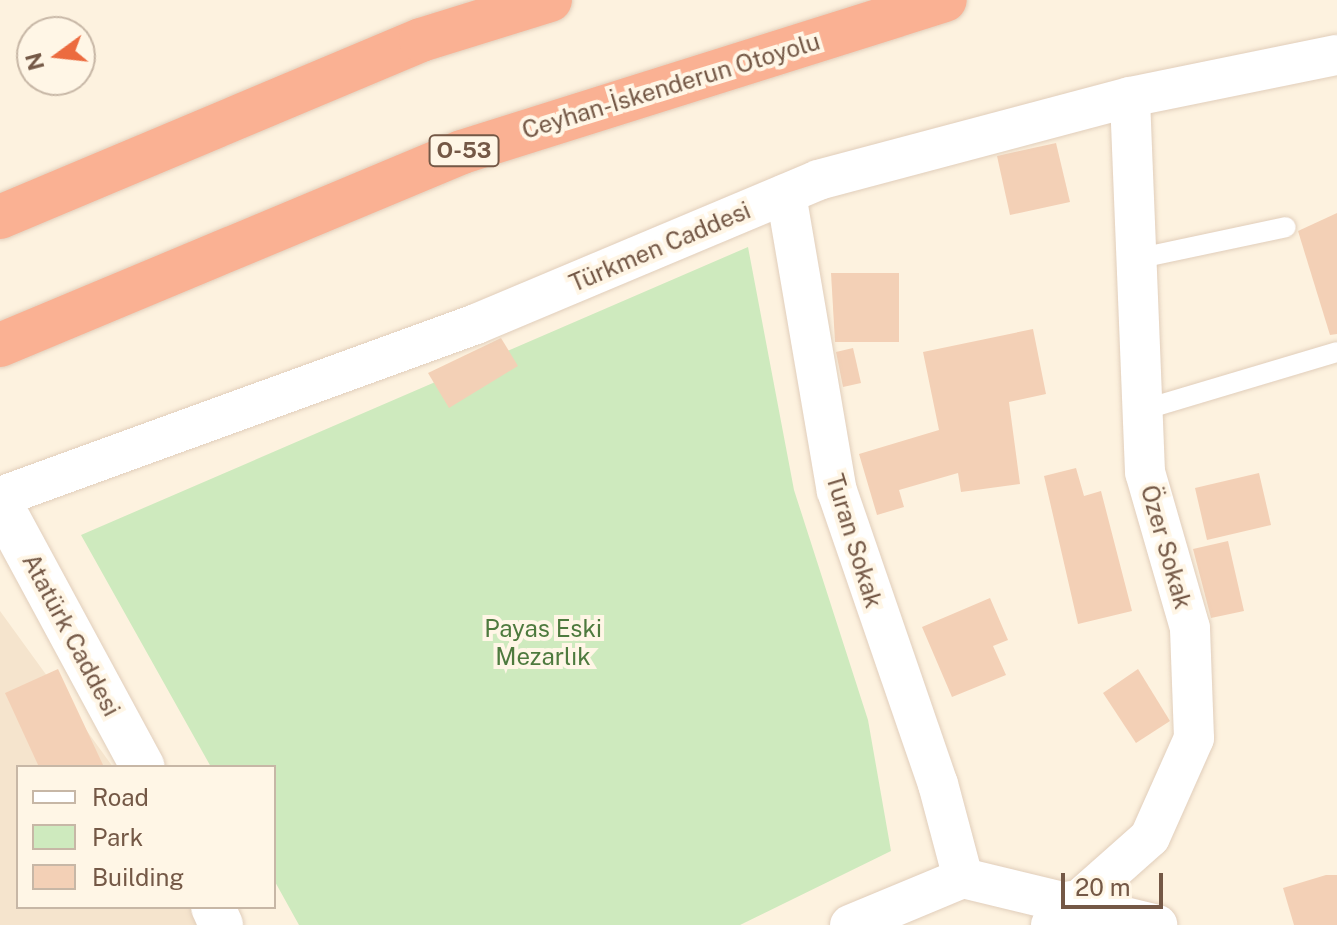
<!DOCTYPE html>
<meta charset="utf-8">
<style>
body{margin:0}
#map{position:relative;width:1337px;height:925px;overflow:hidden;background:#fdf2df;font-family:"Public Sans",sans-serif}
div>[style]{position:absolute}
.residential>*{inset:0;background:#f5e4cd}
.green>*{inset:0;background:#ceeabe}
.building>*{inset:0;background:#f3d0b6}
.roads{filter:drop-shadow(0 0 2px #e1cebb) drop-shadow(0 0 2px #e1cebb)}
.service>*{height:20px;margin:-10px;padding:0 10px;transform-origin:10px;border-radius:10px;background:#fff}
.minor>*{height:40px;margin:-20px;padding:0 20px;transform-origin:20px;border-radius:20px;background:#fff}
.tertiary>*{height:44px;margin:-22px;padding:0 22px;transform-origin:22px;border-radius:22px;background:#fff}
.motorway>*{height:44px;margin:-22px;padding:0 22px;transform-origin:22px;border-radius:22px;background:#fab193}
span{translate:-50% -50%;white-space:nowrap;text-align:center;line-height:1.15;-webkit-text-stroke:8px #fff6e6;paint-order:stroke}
.shield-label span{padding:2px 6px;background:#fff6e6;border:2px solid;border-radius:6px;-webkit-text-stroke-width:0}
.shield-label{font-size:22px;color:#745846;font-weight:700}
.street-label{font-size:24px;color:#745846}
.park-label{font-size:24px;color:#4e7a3e}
.legend{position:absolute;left:16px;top:765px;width:260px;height:144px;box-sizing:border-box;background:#fff6e6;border:2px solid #c7b7a6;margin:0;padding:10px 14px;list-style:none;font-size:24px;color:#745846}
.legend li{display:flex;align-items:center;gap:16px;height:40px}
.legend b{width:40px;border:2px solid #c7b7a6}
.north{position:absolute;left:16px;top:16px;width:80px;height:80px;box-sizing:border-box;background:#fff6e6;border:2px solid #c7b7a6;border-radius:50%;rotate:255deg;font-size:22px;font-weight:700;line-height:32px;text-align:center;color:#745846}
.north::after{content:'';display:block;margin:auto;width:28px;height:36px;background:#ec6b3f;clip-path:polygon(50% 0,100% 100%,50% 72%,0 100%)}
.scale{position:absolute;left:1061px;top:873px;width:102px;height:36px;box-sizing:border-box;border:4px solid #745846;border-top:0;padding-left:10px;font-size:24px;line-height:28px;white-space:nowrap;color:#745846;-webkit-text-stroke:6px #fff6e6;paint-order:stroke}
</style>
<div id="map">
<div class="residential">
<div style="clip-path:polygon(0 611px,113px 767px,18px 767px,18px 907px,215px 907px,228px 925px,0 925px)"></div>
</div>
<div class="green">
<div style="clip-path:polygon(748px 247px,794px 490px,868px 720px,891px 851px,740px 925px,299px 925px,274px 880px,274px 767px,211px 767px,81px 535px)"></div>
</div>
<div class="building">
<div style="clip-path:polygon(1056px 143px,1070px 202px,1010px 215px,997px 156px)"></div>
<div style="clip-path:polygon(1337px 213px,1337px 334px,1330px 335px,1298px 231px)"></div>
<div style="clip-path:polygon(831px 273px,899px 273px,899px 342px,835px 342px)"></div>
<div style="clip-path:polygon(1033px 329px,1046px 394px,1009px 402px,1020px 484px,961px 492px,958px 473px,899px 490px,904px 507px,877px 515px,859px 454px,939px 430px,923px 352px)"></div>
<div style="clip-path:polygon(501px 338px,518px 366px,449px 408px,428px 373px)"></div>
<div style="clip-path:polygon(853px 348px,861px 383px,843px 387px,836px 352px)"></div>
<div style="clip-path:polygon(1076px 468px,1084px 496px,1101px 491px,1132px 611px,1078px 624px,1044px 476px)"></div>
<div style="clip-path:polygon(1259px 473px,1271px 525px,1207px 540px,1195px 488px)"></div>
<div style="clip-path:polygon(1228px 541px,1244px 611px,1211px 618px,1193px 549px)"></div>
<div style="clip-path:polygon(990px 598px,1008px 640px,993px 646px,1006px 675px,952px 697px,922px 627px)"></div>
<div style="clip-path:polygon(58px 669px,104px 767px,39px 767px,5px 693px)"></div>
<div style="clip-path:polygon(1138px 669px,1170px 721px,1136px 743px,1103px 693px)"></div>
<div style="clip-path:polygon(1326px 875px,1337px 875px,1337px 925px,1294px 925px,1283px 888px)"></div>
</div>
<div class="roads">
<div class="service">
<div style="left:1136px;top:259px;width:153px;rotate:-12deg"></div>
<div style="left:1146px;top:409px;width:199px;rotate:-16.6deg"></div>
</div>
<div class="minor">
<div style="left:786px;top:194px;width:301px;rotate:80.3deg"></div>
<div style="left:837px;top:491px;width:310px;rotate:71deg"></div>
<div style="left:938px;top:784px;width:97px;rotate:75.1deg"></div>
<div style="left:0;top:497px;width:506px;rotate:-19.97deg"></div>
<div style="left:476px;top:324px;width:371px;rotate:-22.8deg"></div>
<div style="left:818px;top:180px;width:323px;rotate:-14.9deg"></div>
<div style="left:1130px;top:97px;width:211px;rotate:-11.5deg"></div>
<div style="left:850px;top:925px;width:122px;rotate:-22.6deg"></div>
<div style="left:963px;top:878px;width:200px;rotate:13.6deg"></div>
<div style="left:1051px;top:925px;width:132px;rotate:-41.6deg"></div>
<div style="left:1150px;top:837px;width:108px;rotate:-66deg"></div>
<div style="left:1194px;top:738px;width:110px;rotate:-92.1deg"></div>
<div style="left:1190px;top:628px;width:162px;rotate:-106.1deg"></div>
<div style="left:1145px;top:472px;width:375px;rotate:-92.3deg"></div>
</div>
<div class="tertiary">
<div style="left:0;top:503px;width:300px;rotate:61.6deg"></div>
<div style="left:1071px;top:903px;width:23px;rotate:75deg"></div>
<div style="left:213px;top:907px;width:20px;rotate:66deg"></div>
</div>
<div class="motorway">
<div style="left:0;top:217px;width:457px;rotate:-22.8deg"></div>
<div style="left:421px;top:40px;width:135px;rotate:-17.2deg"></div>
<div style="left:0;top:345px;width:501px;rotate:-22.67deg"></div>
<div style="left:462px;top:152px;width:506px;rotate:-17.47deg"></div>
</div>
</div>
<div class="shield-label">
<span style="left:464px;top:151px">O-53</span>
</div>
<div class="street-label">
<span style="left:671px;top:86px;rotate:-17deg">Ceyhan-İskenderun Otoyolu</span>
<span style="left:660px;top:247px;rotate:-23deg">Türkmen Caddesi</span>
<span style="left:854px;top:541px;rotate:73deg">Turan Sokak</span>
<span style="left:1166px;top:547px;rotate:74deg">Özer Sokak</span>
<span style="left:71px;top:635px;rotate:62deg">Atatürk Caddesi</span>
</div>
<div class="park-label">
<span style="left:543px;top:643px">Payas Eski<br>Mezarlık</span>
</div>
<ul class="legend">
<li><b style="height:10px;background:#fff"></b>Road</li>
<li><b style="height:22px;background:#ceeabe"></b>Park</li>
<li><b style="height:22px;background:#f3d0b6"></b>Building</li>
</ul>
<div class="north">N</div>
<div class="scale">20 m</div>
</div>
